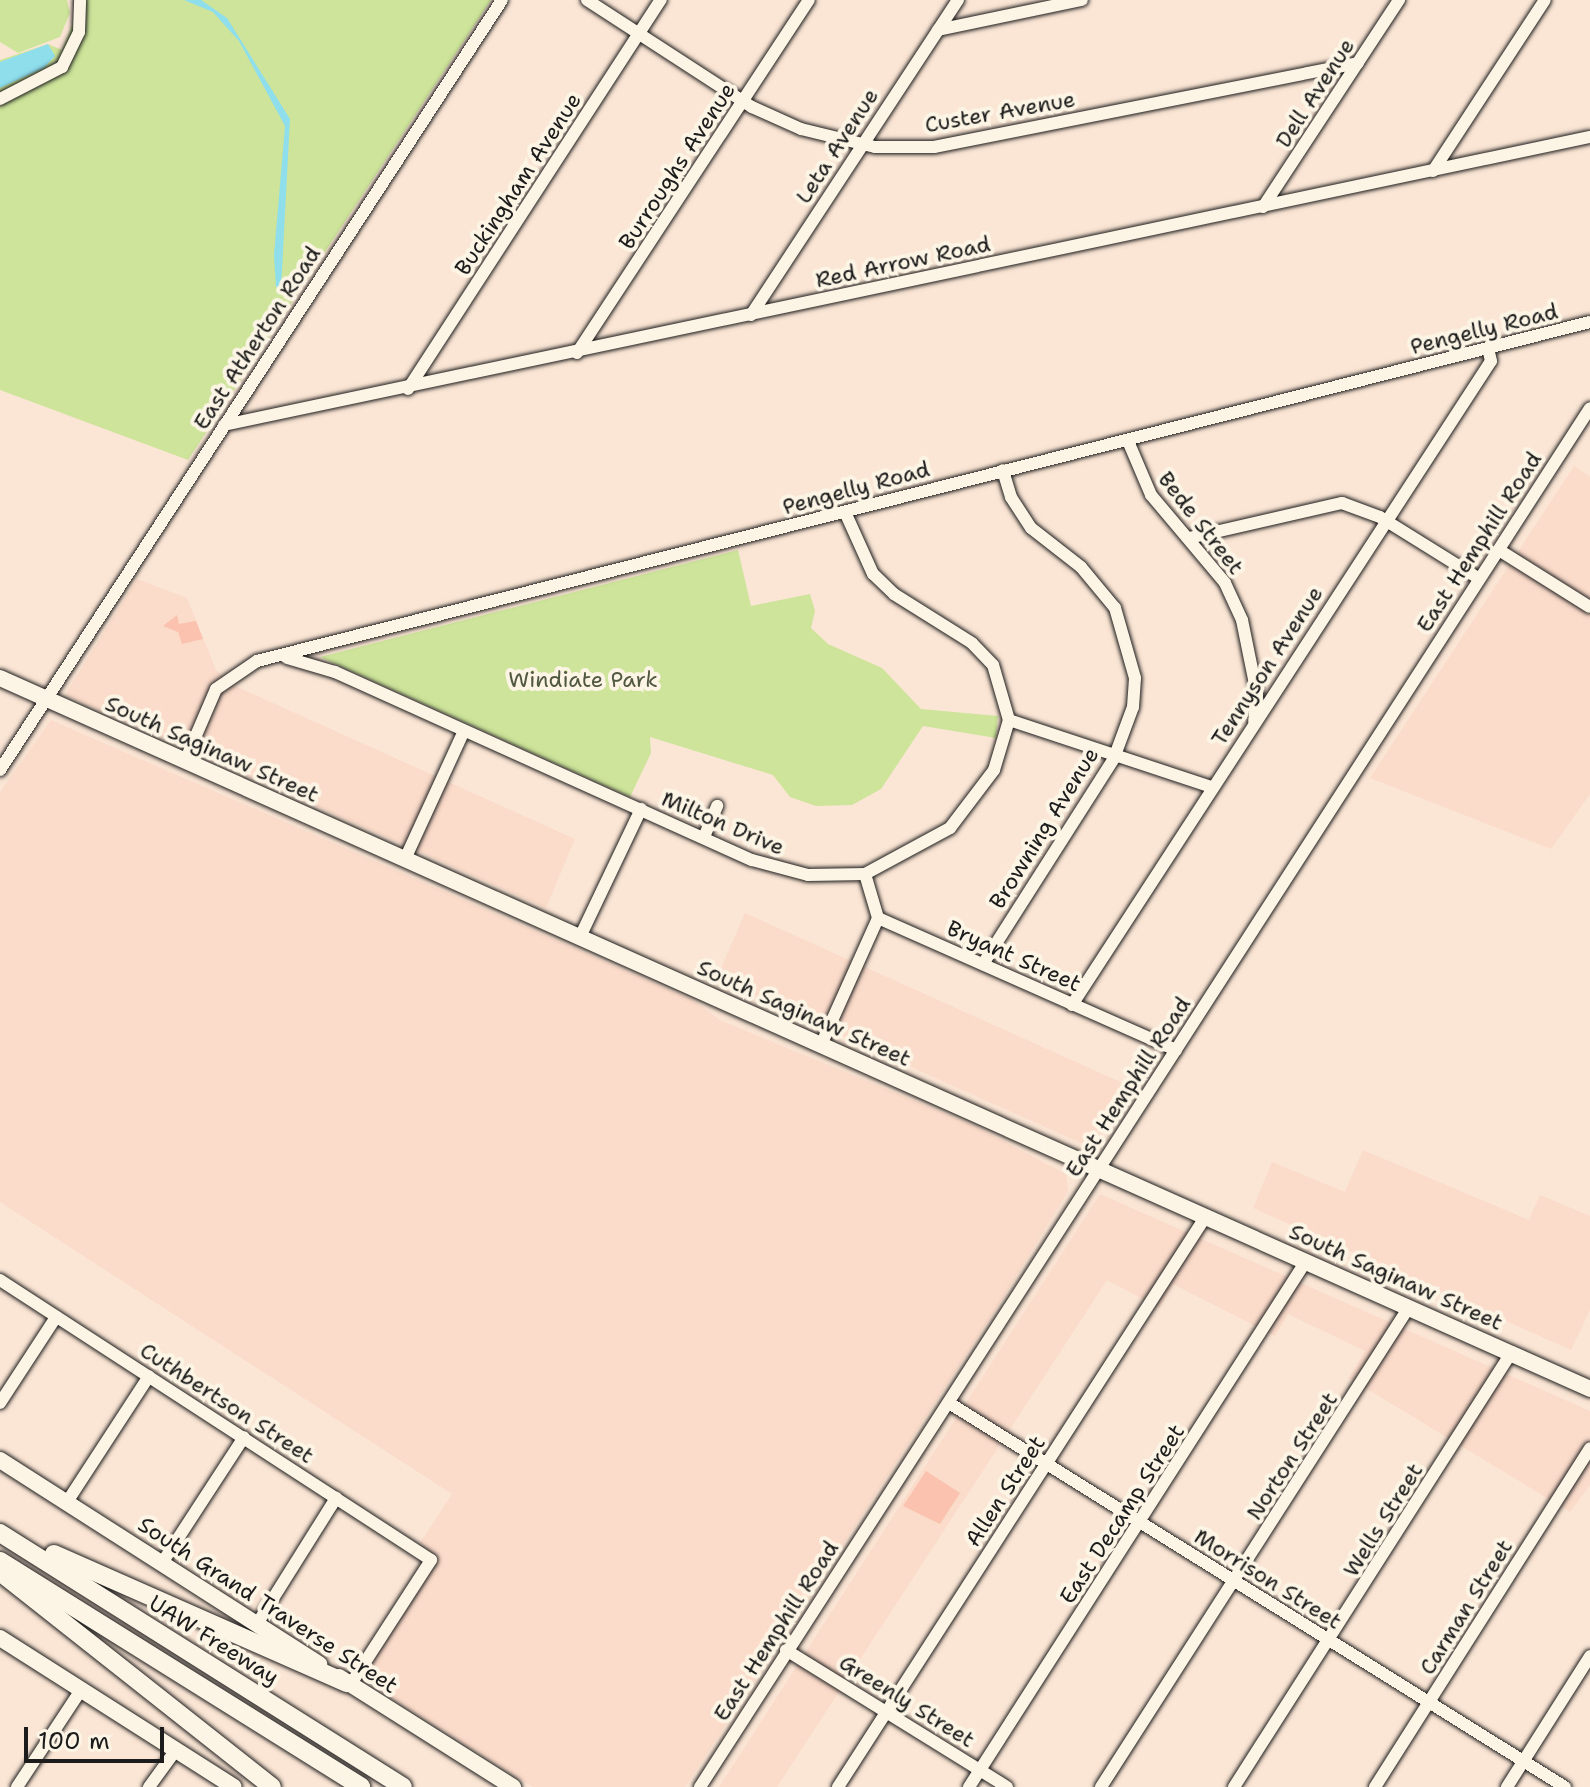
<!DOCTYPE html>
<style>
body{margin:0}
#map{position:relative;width:1590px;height:1787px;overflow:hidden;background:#fbe6d5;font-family:"Shantell Sans",sans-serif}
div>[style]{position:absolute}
.built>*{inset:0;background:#fbdbca}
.green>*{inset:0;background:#cde49a}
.water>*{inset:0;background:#8fdeec}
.building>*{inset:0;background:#fac2af}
.roads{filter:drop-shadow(0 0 2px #1c1c1c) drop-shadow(0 0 2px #1c1c1c)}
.minor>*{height:12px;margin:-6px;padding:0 6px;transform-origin:6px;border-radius:6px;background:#fcf5e5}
.major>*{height:16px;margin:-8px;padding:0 8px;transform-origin:8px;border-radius:8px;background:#fcf5e5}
.highway>*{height:18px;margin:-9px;padding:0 9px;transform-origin:9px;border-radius:9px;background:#fcf5e5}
span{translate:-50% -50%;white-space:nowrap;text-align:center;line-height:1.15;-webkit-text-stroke:8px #fcf5e5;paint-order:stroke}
.street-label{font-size:22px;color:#1c1c1c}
.park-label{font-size:22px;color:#515842}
.scale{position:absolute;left:24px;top:1727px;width:140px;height:36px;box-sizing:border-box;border:4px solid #1c1c1c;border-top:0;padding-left:10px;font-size:24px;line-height:28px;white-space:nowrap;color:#1c1c1c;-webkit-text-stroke:6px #fcf5e5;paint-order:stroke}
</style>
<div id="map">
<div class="built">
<div style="clip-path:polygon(1574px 466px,1590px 477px,1590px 794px,1551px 849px,1370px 778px)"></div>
<div style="clip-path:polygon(137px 579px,187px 598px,216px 670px,235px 686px,575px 839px,546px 908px,65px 695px)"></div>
<div style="clip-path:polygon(51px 720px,693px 1000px,720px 1020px,973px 1125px,1066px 1174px,1068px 1191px,1001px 1301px,685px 1787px,533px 1787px,368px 1683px,366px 1669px,438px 1560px,420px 1543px,452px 1494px,0 1202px,0 792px)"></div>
<div style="clip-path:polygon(745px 913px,1129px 1086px,1092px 1148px,716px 980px)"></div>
<div style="clip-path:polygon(1363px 1150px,1529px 1220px,1540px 1195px,1590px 1216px,1590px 1310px,1571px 1350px,1253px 1208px,1272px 1162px,1345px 1192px)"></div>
<div style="clip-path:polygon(1100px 1194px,1590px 1411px,1590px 1485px,1570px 1512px,1349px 1378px,1365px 1351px,1288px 1314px,1275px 1336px,1173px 1284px,1160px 1308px,1107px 1280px,777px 1787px,719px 1787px)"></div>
</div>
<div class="green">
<div style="clip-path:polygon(0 0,67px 0,70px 13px,60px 37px,18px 53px,0 42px)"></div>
<div style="clip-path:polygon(82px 0,491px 0,188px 460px,0 390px,0 60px,48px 44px,62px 50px)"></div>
<div style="clip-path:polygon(738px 550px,751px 606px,810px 594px,815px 611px,811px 628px,828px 644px,882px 668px,921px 709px,998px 716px,996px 738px,923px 726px,881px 789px,852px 805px,816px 806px,790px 797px,773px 775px,650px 737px,651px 753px,630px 797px,320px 657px)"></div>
</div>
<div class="water">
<div style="clip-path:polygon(184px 0,201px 0,227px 18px,290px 119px,281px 289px,276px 287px,274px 255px,285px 126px,239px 41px,213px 12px)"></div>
<div style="clip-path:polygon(48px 44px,55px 56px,44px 68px,0 88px,0 62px)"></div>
</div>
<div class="building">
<div style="clip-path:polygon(177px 615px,179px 624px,196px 621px,203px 639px,182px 644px,178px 632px,163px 626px)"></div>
<div style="clip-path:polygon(926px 1471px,960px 1493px,940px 1524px,903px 1506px)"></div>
</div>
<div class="roads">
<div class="minor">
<div style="left:587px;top:0;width:197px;rotate:33deg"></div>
<div style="left:752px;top:107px;width:54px;rotate:24.2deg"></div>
<div style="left:801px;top:129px;width:76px;rotate:13.7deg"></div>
<div style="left:875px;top:147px;width:59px"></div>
<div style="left:934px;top:147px;width:432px;rotate:-11.2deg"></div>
<div style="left:938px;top:30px;width:147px;rotate:-11.8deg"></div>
<div style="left:0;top:99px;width:70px;rotate:-27.3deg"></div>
<div style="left:62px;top:67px;width:39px;rotate:-64deg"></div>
<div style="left:79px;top:32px;width:32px;rotate:-88deg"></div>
<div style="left:1433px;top:171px;width:204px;rotate:-56.8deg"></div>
<div style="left:1263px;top:207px;width:248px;rotate:-56.7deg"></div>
<div style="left:751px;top:315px;width:377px;rotate:-56.7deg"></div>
<div style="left:577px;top:353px;width:422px;rotate:-56.7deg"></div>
<div style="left:408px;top:389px;width:464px;rotate:-57deg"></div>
<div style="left:224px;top:425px;width:1396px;rotate:-11.91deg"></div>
<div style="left:1128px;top:441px;width:59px;rotate:66.9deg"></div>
<div style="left:1151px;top:495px;width:115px;rotate:49.9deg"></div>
<div style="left:1225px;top:583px;width:41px;rotate:65.3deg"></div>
<div style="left:1242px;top:620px;width:76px;rotate:78.5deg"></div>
<div style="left:1257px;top:694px;width:27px;rotate:96deg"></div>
<div style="left:1189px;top:538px;width:157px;rotate:-12.9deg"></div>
<div style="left:1342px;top:503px;width:40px;rotate:20.2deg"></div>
<div style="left:1380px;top:517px;width:115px;rotate:31.9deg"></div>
<div style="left:1499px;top:550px;width:107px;rotate:32.1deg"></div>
<div style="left:287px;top:658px;width:50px;rotate:16.3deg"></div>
<div style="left:335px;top:672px;width:457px;rotate:24.3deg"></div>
<div style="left:752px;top:860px;width:58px;rotate:15deg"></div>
<div style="left:808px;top:875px;width:57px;rotate:-1deg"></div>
<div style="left:865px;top:874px;width:97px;rotate:-28.4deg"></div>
<div style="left:950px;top:828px;width:73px;rotate:-52.8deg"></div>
<div style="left:994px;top:770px;width:52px;rotate:-73.3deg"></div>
<div style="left:1009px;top:720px;width:57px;rotate:-106.2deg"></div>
<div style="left:993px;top:665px;width:30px;rotate:-134deg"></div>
<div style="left:972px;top:643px;width:92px;rotate:-147.9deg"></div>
<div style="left:894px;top:594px;width:29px;rotate:-136deg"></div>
<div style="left:873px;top:574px;width:68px;rotate:-114.3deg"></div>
<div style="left:1009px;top:720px;width:214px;rotate:18.3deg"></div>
<div style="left:185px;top:761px;width:78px;rotate:-66.7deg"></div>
<div style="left:216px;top:689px;width:50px;rotate:-34.3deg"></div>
<div style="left:257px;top:661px;width:1375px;rotate:-14.27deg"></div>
<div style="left:0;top:770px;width:919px;rotate:-56.9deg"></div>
<div style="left:704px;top:837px;width:34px;rotate:-67deg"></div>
<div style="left:405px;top:859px;width:141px;rotate:-65.3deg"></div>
<div style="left:865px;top:874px;width:46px;rotate:73.5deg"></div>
<div style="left:878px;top:918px;width:326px;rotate:23.9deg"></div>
<div style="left:580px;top:937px;width:142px;rotate:-64.5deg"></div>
<div style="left:983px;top:964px;width:244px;rotate:-57.5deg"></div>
<div style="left:1114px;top:758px;width:54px;rotate:-69.6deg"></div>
<div style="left:1133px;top:707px;width:29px;rotate:-86deg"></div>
<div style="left:1135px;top:678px;width:73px;rotate:-105.9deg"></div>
<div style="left:1115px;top:608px;width:53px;rotate:-129.7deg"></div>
<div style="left:1081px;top:567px;width:63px;rotate:-142deg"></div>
<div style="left:1031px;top:528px;width:37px;rotate:-123deg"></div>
<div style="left:1011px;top:497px;width:28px;rotate:-107deg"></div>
<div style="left:1072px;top:1005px;width:768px;rotate:-56.95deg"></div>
<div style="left:1491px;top:361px;width:13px;rotate:-103deg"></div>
<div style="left:821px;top:1045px;width:139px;rotate:-65.8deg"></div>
<div style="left:0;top:1280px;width:514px;rotate:33.01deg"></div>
<div style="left:431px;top:1560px;width:149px;rotate:122.9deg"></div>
<div style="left:0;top:1403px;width:103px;rotate:-56.9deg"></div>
<div style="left:949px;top:1403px;width:726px;rotate:31.94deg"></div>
<div style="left:67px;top:1502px;width:150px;rotate:-56.9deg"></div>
<div style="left:162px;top:1563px;width:150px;rotate:-56.9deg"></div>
<div style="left:257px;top:1624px;width:149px;rotate:-57.9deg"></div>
<div style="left:786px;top:1650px;width:260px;rotate:31.8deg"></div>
<div style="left:17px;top:1787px;width:116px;rotate:-56.6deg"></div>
<div style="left:149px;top:1787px;width:46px;rotate:-53.9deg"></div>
<div style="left:700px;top:1787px;width:1641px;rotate:-57.16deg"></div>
<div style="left:838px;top:1787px;width:679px;rotate:-57.2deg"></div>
<div style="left:969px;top:1787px;width:625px;rotate:-57.35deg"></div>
<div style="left:1101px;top:1787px;width:570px;rotate:-57.31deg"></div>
<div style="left:1234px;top:1787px;width:515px;rotate:-57.45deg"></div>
<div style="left:1375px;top:1787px;width:401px;rotate:-57.6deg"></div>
<div style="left:1507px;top:1787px;width:155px;rotate:-57.6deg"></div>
</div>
<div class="major">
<div style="left:0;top:678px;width:1742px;rotate:24.09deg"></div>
<div style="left:0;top:1460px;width:379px;rotate:32.6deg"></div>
<div style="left:0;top:1638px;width:277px;rotate:32.5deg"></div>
<div style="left:339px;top:1677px;width:206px;rotate:32.3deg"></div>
</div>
<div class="highway">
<div style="left:0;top:1533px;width:476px;rotate:32.2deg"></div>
<div style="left:54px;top:1554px;width:320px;rotate:23.8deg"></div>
<div style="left:0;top:1561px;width:426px;rotate:32deg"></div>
<div style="left:5px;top:1576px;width:340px;rotate:38.3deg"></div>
</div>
</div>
<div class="street-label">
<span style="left:1315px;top:93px;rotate:-57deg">Dell Avenue</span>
<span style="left:1000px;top:112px;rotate:-10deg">Custer Avenue</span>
<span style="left:837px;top:146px;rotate:-57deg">Leta Avenue</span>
<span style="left:677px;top:166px;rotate:-57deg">Burroughs Avenue</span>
<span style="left:518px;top:184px;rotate:-57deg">Buckingham Avenue</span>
<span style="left:903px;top:262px;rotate:-12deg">Red Arrow Road</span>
<span style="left:1484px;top:329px;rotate:-14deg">Pengelly Road</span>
<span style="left:257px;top:338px;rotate:-57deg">East Atherton Road</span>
<span style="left:856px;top:488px;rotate:-15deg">Pengelly Road</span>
<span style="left:1201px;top:523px;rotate:52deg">Bede Street</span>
<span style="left:1479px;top:542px;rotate:-57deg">East Hemphill Road</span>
<span style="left:1267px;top:666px;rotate:-57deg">Tennyson Avenue</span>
<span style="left:212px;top:749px;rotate:24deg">South Saginaw Street</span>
<span style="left:723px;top:823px;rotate:23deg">Milton Drive</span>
<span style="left:1044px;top:828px;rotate:-58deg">Browning Avenue</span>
<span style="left:1014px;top:956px;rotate:24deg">Bryant Street</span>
<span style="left:804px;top:1013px;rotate:24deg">South Saginaw Street</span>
<span style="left:1128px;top:1087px;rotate:-57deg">East Hemphill Road</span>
<span style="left:1396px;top:1277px;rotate:24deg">South Saginaw Street</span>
<span style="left:227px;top:1403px;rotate:33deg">Cuthbertson Street</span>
<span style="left:1292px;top:1456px;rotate:-57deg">Norton Street</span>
<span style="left:1005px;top:1491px;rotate:-57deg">Allen Street</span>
<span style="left:1122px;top:1514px;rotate:-57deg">East Decamp Street</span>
<span style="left:1383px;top:1520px;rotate:-58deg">Wells Street</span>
<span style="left:1268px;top:1579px;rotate:32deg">Morrison Street</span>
<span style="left:268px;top:1605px;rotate:33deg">South Grand Traverse Street</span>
<span style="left:1466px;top:1607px;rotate:-58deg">Carman Street</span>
<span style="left:776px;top:1631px;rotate:-57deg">East Hemphill Road</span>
<span style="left:214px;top:1640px;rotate:32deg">UAW Freeway</span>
<span style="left:907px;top:1701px;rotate:32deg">Greenly Street</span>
</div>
<div class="park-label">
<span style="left:583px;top:680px">Windiate Park</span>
</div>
<div class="scale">100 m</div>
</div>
